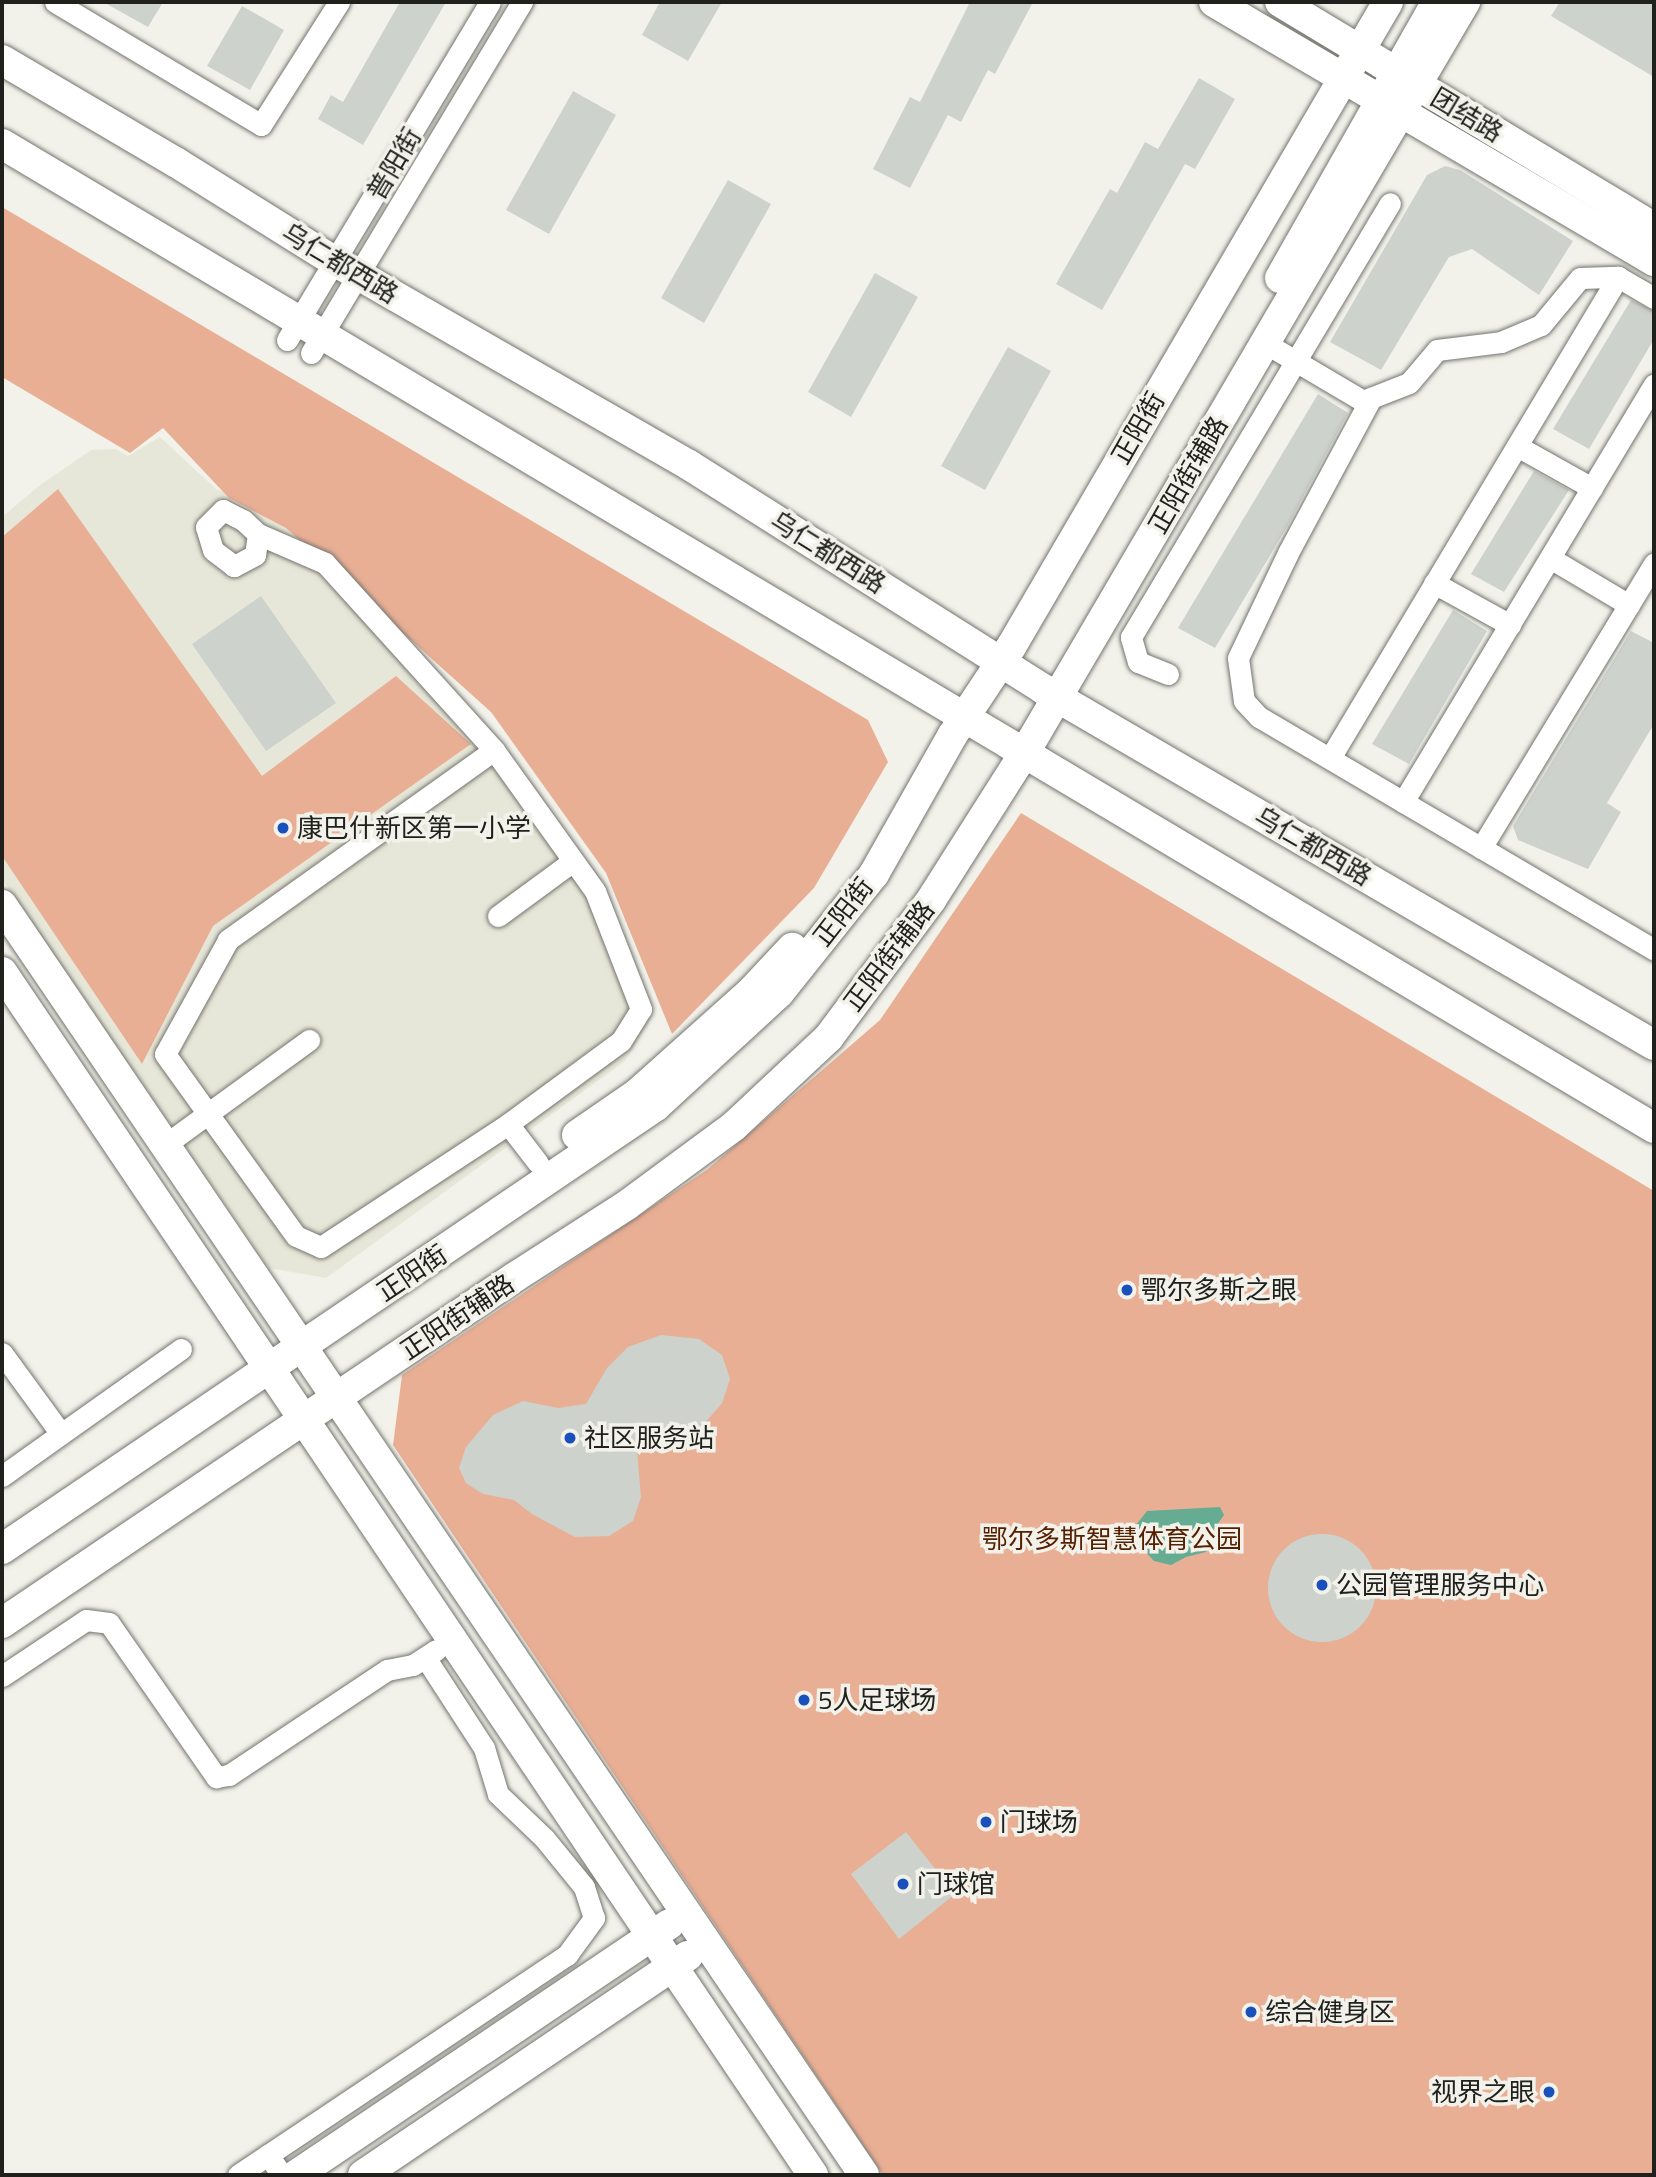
<!DOCTYPE html>
<meta charset="utf-8">
<style>
body{margin:0}
#map{position:relative;width:1656px;height:2177px;overflow:hidden;background:#f2f2eb;font-family:"Titillium Web","Noto Sans SC",sans-serif}
div>[style]{position:absolute}
.built>*{inset:0;background:#e7e7d9}
.green>*{inset:0;background:#e9af95}
.water>*{inset:0;background:#65ac93}
.building>*{inset:0;background:#ced2cc}
.round{border-radius:50%}
.roads{filter:drop-shadow(0 0 2px #74746e) drop-shadow(0 0 2px #74746e)}
.street>*{height:21px;margin:-10.5px;padding:0 10.5px;transform-origin:10.5px;border-radius:10.5px;background:#fff}
.secondary>*{height:30px;margin:-15px;padding:0 15px;transform-origin:15px;border-radius:15px;background:#fff}
.dots>*{width:19px;height:19px;translate:-50% -50%;box-sizing:border-box;border:4px solid #f2f2eb;border-radius:50%}
span{translate:-50% -50%;white-space:nowrap;text-align:center;line-height:1.15;-webkit-text-stroke:7px #f2f2eb;paint-order:stroke}
.street-label{font-size:26px;color:#20201d}
.poi-label{font-size:26px;color:#20201d}
.left{translate:0 -50%;text-align:left}
.right{translate:-100% -50%;text-align:right}
.park-label{font-size:26px;color:#562002}
.frame{position:absolute;inset:0;border:4px solid #20201d;pointer-events:none}
</style>
<div id="map">
<div class="built">
<div style="clip-path:polygon(160px 437px,216px 489px,246px 500px,307px 538px,459px 695px,528px 778px,602px 881px,651px 1019px,625px 1061px,326px 1278px,269px 1268px,2px 879px,2px 517px,40px 485px,91px 450px,116px 449px,128px 456px)"></div>
</div>
<div class="green">
<div style="clip-path:polygon(2px 207px,868px 720px,888px 762px,814px 888px,672px 1034px,606px 873px,491px 712px,286px 528px,229px 498px,163px 428px,130px 453px,2px 377px)"></div>
<div style="clip-path:polygon(58px 489px,262px 776px,396px 676px,471px 744px,213px 926px,142px 1064px,2px 856px,2px 537px)"></div>
<div style="clip-path:polygon(1021px 813px,1654px 1191px,1654px 2175px,883px 2175px,393px 1445px,402px 1375px,708px 1169px,880px 1020px)"></div>
</div>
<div class="water">
<div style="clip-path:polygon(1220px 1507px,1224px 1515px,1212px 1532px,1206px 1552px,1186px 1557px,1171px 1565px,1154px 1561px,1140px 1546px,1136px 1525px,1147px 1511px)"></div>
</div>
<div class="building">
<div style="clip-path:polygon(103px 2px,163px 2px,148px 27px)"></div>
<div style="clip-path:polygon(400px 2px,446px 2px,363px 145px,318px 119px,331px 95px,343px 102px)"></div>
<div style="clip-path:polygon(660px 2px,722px 2px,688px 61px,642px 35px)"></div>
<div style="clip-path:polygon(970px 2px,1033px 2px,995px 74px,988px 70px,961px 122px,948px 115px,910px 188px,873px 169px,910px 97px,920px 102px)"></div>
<div style="clip-path:polygon(1560px 2px,1654px 2px,1654px 77px,1551px 16px)"></div>
<div style="clip-path:polygon(242px 6px,284px 30px,250px 90px,207px 66px)"></div>
<div style="clip-path:polygon(1199px 78px,1235px 99px,1195px 169px,1185px 164px,1102px 310px,1056px 284px,1110px 189px,1117px 193px,1145px 142px,1158px 149px)"></div>
<div style="clip-path:polygon(573px 91px,616px 115px,549px 234px,506px 210px)"></div>
<div style="clip-path:polygon(1445px 166px,1460px 170px,1573px 241px,1539px 295px,1472px 249px,1449px 257px,1381px 370px,1330px 342px,1427px 175px)"></div>
<div style="clip-path:polygon(728px 180px,771px 204px,704px 323px,661px 298px)"></div>
<div style="clip-path:polygon(875px 273px,918px 297px,851px 417px,808px 392px)"></div>
<div style="clip-path:polygon(1631px 300px,1654px 311px,1654px 339px,1589px 449px,1553px 429px)"></div>
<div style="clip-path:polygon(1008px 347px,1051px 371px,985px 490px,941px 466px)"></div>
<div style="clip-path:polygon(1318px 394px,1348px 413px,1288px 525px,1215px 648px,1178px 628px)"></div>
<div style="clip-path:polygon(1534px 471px,1569px 490px,1504px 592px,1471px 574px)"></div>
<div style="clip-path:polygon(261px 596px,336px 703px,266px 751px,192px 644px)"></div>
<div style="clip-path:polygon(1453px 610px,1487px 631px,1409px 764px,1372px 744px)"></div>
<div style="clip-path:polygon(1631px 631px,1654px 643px,1654px 724px,1607px 803px,1621px 812px,1588px 869px,1518px 840px,1513px 826px)"></div>
<div style="clip-path:polygon(661px 1335px,699px 1339px,722px 1355px,730px 1379px,722px 1403px,703px 1425px,682px 1435px,650px 1441px,637px 1451px,641px 1497px,633px 1521px,609px 1536px,575px 1537px,532px 1514px,514px 1500px,483px 1494px,466px 1483px,459px 1468px,466px 1447px,493px 1415px,523px 1401px,558px 1408px,586px 1404px,607px 1368px,628px 1347px)"></div>
<div class="round" style="left:1268px;top:1534px;width:108px;height:108px"></div>
<div style="clip-path:polygon(906px 1832px,955px 1894px,899px 1939px,851px 1874px)"></div>
</div>
<div class="roads">
<div class="street">
<div style="left:55px;top:2px;width:240px;rotate:30.8deg"></div>
<div style="left:261px;top:125px;width:146px;rotate:-57.6deg"></div>
<div style="left:287px;top:340px;width:394px;rotate:-59deg"></div>
<div style="left:1265px;top:343px;width:114px;rotate:30.6deg"></div>
<div style="left:1363px;top:401px;width:49px;rotate:-21.4deg"></div>
<div style="left:1409px;top:383px;width:43px;rotate:-49.7deg"></div>
<div style="left:1437px;top:350px;width:64px;rotate:-7.1deg"></div>
<div style="left:1501px;top:342px;width:43px;rotate:-23deg"></div>
<div style="left:1541px;top:325px;width:61px;rotate:-50.3deg"></div>
<div style="left:1580px;top:278px;width:38px;rotate:-2deg"></div>
<div style="left:1618px;top:277px;width:42px;rotate:30.3deg"></div>
<div style="left:311px;top:353px;width:410px;rotate:-59deg"></div>
<div style="left:1371px;top:398px;width:176px;rotate:118.2deg"></div>
<div style="left:1288px;top:553px;width:116px;rotate:115.5deg"></div>
<div style="left:1238px;top:658px;width:43px;rotate:82.1deg"></div>
<div style="left:1244px;top:701px;width:22px;rotate:47deg"></div>
<div style="left:1259px;top:717px;width:459px;rotate:30.5deg"></div>
<div style="left:1517px;top:446px;width:86px;rotate:29.2deg"></div>
<div style="left:258px;top:534px;width:21px;rotate:98deg"></div>
<div style="left:255px;top:555px;width:24px;rotate:152deg"></div>
<div style="left:234px;top:566px;width:26px;rotate:-143deg"></div>
<div style="left:213px;top:550px;width:24px;rotate:-107deg"></div>
<div style="left:206px;top:527px;width:24px;rotate:-45deg"></div>
<div style="left:223px;top:510px;width:22px;rotate:27deg"></div>
<div style="left:243px;top:520px;width:21px;rotate:43deg"></div>
<div style="left:258px;top:534px;width:73px;rotate:23.4deg"></div>
<div style="left:325px;top:563px;width:252px;rotate:47.9deg"></div>
<div style="left:494px;top:750px;width:173px;rotate:54.4deg"></div>
<div style="left:595px;top:891px;width:127px;rotate:68.7deg"></div>
<div style="left:641px;top:1009px;width:38px;rotate:122deg"></div>
<div style="left:621px;top:1041px;width:140px;rotate:143.7deg"></div>
<div style="left:508px;top:1124px;width:49px;rotate:52.4deg"></div>
<div style="left:1550px;top:558px;width:92px;rotate:30.7deg"></div>
<div style="left:1434px;top:583px;width:87px;rotate:28.9deg"></div>
<div style="left:1168px;top:674px;width:32px;rotate:-158deg"></div>
<div style="left:1138px;top:662px;width:26px;rotate:-106deg"></div>
<div style="left:1131px;top:637px;width:505px;rotate:-59.17deg"></div>
<div style="left:494px;top:750px;width:327px;rotate:144.5deg"></div>
<div style="left:228px;top:940px;width:130px;rotate:118.9deg"></div>
<div style="left:165px;top:1054px;width:224px;rotate:54.3deg"></div>
<div style="left:296px;top:1236px;width:27px;rotate:24deg"></div>
<div style="left:321px;top:1247px;width:224px;rotate:-33.3deg"></div>
<div style="left:1330px;top:758px;width:561px;rotate:-59.09deg"></div>
<div style="left:1403px;top:802px;width:487px;rotate:-59deg"></div>
<div style="left:1481px;top:848px;width:333px;rotate:-58.7deg"></div>
<div style="left:498px;top:916px;width:93px;rotate:-36.3deg"></div>
<div style="left:166px;top:1144px;width:177px;rotate:-36deg"></div>
<div style="left:2px;top:1353px;width:100px;rotate:53.9deg"></div>
<div style="left:61px;top:1434px;width:147px;rotate:-35.3deg"></div>
<div style="left:2px;top:1476px;width:72px;rotate:-35.4deg"></div>
<div style="left:2px;top:1676px;width:101px;rotate:-33.7deg"></div>
<div style="left:86px;top:1620px;width:23px;rotate:7deg"></div>
<div style="left:109px;top:1623px;width:188px;rotate:55.2deg"></div>
<div style="left:216px;top:1777px;width:13px;rotate:-9deg"></div>
<div style="left:229px;top:1775px;width:190px;rotate:-33.6deg"></div>
<div style="left:387px;top:1670px;width:26px;rotate:-11deg"></div>
<div style="left:413px;top:1665px;width:27px;rotate:-33deg"></div>
<div style="left:268px;top:2155px;width:360px;rotate:-33.8deg"></div>
<div style="left:567px;top:1955px;width:46px;rotate:-53.9deg"></div>
<div style="left:594px;top:1918px;width:33px;rotate:-108deg"></div>
<div style="left:584px;top:1887px;width:63px;rotate:-129.2deg"></div>
<div style="left:544px;top:1838px;width:64px;rotate:-136.3deg"></div>
<div style="left:498px;top:1794px;width:48px;rotate:-106.9deg"></div>
<div style="left:484px;top:1748px;width:108px;rotate:-123deg"></div>
<div style="left:238px;top:2175px;width:36px;rotate:-34deg"></div>
<div style="left:268px;top:2155px;width:24px;rotate:55deg"></div>
</div>
<div class="secondary">
<div style="left:1214px;top:2px;width:511px;rotate:30.48deg"></div>
<div style="left:1280px;top:2px;width:437px;rotate:31.1deg"></div>
<div style="left:2px;top:60px;width:203px;rotate:30.5deg"></div>
<div style="left:177px;top:163px;width:185px;rotate:32deg"></div>
<div style="left:334px;top:261px;width:409px;rotate:29.9deg"></div>
<div style="left:689px;top:465px;width:419px;rotate:32.3deg"></div>
<div style="left:1043px;top:689px;width:707px;rotate:30.23deg"></div>
<div style="left:2px;top:144px;width:1923px;rotate:30.78deg"></div>
<div style="left:1280px;top:278px;width:318px;rotate:-60.4deg"></div>
<div style="left:2px;top:905px;width:1535px;rotate:55.83deg"></div>
<div style="left:2px;top:972px;width:1451px;rotate:56.01deg"></div>
<div style="left:577px;top:1135px;width:74px;rotate:-34.5deg"></div>
<div style="left:638px;top:1093px;width:150px;rotate:-41.8deg"></div>
<div style="left:750px;top:993px;width:62px;rotate:-47deg"></div>
<div style="left:2px;top:1549px;width:790px;rotate:-34.11deg"></div>
<div style="left:656px;top:1106px;width:167px;rotate:-42.6deg"></div>
<div style="left:779px;top:993px;width:152px;rotate:-51.4deg"></div>
<div style="left:874px;top:874px;width:159px;rotate:-60.5deg"></div>
<div style="left:952px;top:736px;width:107px;rotate:-56.5deg"></div>
<div style="left:1011px;top:647px;width:747px;rotate:-59.69deg"></div>
<div style="left:2px;top:1623px;width:619px;rotate:-34deg"></div>
<div style="left:515px;top:1277px;width:133px;rotate:-32.7deg"></div>
<div style="left:627px;top:1205px;width:133px;rotate:-36.4deg"></div>
<div style="left:734px;top:1126px;width:130px;rotate:-43.1deg"></div>
<div style="left:829px;top:1037px;width:171px;rotate:-53.3deg"></div>
<div style="left:931px;top:900px;width:175px;rotate:-57.6deg"></div>
<div style="left:1025px;top:752px;width:870px;rotate:-59.6deg"></div>
<div style="left:296px;top:2175px;width:450px;rotate:-33.9deg"></div>
<div style="left:363px;top:2175px;width:392px;rotate:-34deg"></div>
</div>
</div>
<div class="dots">
<div style="left:283px;top:828px;background:#1a50bc"></div>
<div style="left:1127px;top:1290px;background:#1a50bc"></div>
<div style="left:570px;top:1438px;background:#1a50bc"></div>
<div style="left:1322px;top:1585px;background:#1a50bc"></div>
<div style="left:804px;top:1700px;background:#1a50bc"></div>
<div style="left:986px;top:1822px;background:#1a50bc"></div>
<div style="left:903px;top:1884px;background:#1a50bc"></div>
<div style="left:1251px;top:2012px;background:#1a50bc"></div>
<div style="left:1549px;top:2092px;background:#1a50bc"></div>
</div>
<div class="street-label">
<span style="left:1467px;top:115px;rotate:31deg">团结路</span>
<span style="left:394px;top:164px;rotate:-59deg">普阳街</span>
<span style="left:340px;top:263px;rotate:31deg">乌仁都西路</span>
<span style="left:1138px;top:428px;rotate:-60deg">正阳街</span>
<span style="left:1188px;top:475px;rotate:-60deg">正阳街辅路</span>
<span style="left:828px;top:552px;rotate:32deg">乌仁都西路</span>
<span style="left:1313px;top:846px;rotate:30deg">乌仁都西路</span>
<span style="left:843px;top:912px;rotate:-52deg">正阳街</span>
<span style="left:889px;top:956px;rotate:-53deg">正阳街辅路</span>
<span style="left:412px;top:1273px;rotate:-34deg">正阳街</span>
<span style="left:457px;top:1317px;rotate:-34deg">正阳街辅路</span>
</div>
<div class="poi-label">
<span class="left" style="left:297px;top:828px">康巴什新区第一小学</span>
<span class="left" style="left:1141px;top:1290px">鄂尔多斯之眼</span>
<span class="left" style="left:584px;top:1438px">社区服务站</span>
<span class="left" style="left:1336px;top:1585px">公园管理服务中心</span>
<span class="left" style="left:818px;top:1700px">5人足球场</span>
<span class="left" style="left:1000px;top:1822px">门球场</span>
<span class="left" style="left:917px;top:1884px">门球馆</span>
<span class="left" style="left:1265px;top:2012px">综合健身区</span>
<span class="right" style="left:1535px;top:2092px">视界之眼</span>
</div>
<div class="park-label">
<span style="left:1112px;top:1539px">鄂尔多斯智慧体育公园</span>
</div>
<div class="frame"></div>
</div>
